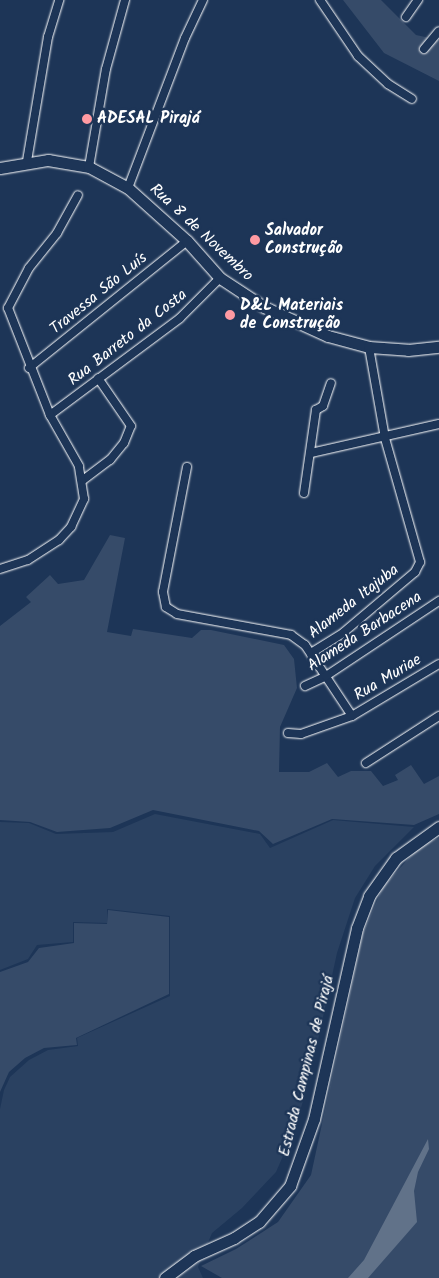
<!DOCTYPE html>
<meta charset="utf-8">
<style>
body{margin:0}
#map{position:relative;width:439px;height:1278px;overflow:hidden;background:#1d3557;font-family:Kalam,sans-serif}
div>[style]{position:absolute}
.built>*{inset:0;background:#2a4161}
.green>*{inset:0;background:#364b69}
.water>*{inset:0;background:#617289}
.roads{filter:drop-shadow(0 0 1px #fff) drop-shadow(0 0 1px #fff)}
.minor>*{height:8px;margin:-4px;padding:0 4px;transform-origin:4px;border-radius:4px;background:#1d3557}
.secondary>*{height:11px;margin:-5.5px;padding:0 5.5px;transform-origin:5.5px;border-radius:5.5px;background:#1d3557}
.dots>*{width:14px;height:14px;translate:-50% -50%;box-sizing:border-box;border:2px solid #1d3557;border-radius:50%}
span{translate:-50% -50%;white-space:nowrap;text-align:center;line-height:1.15;-webkit-text-stroke:5px #1d3557;paint-order:stroke}
.poi-label{font-size:16px;color:#fff;font-weight:700}
.left{translate:0 -50%;text-align:left}
.street-label{font-size:16px;color:#fff}
</style>
<div id="map">
<div class="built">
<div style="clip-path:polygon(155px 814px,260px 834px,270px 848px,333px 820px,414px 827px,375px 866px,355px 898px,337px 953px,309px 1081px,294px 1131px,276px 1172px,242px 1208px,212px 1233px,198px 1267px,203px 1278px,0 1278px,0 1109px,4px 1090px,10px 1077px,29px 1060px,48px 1050px,78px 1046px,77px 1038px,170px 996px,170px 916px,107px 909px,107px 923px,73px 922px,73px 942px,37px 945px,28px 959px,0 970px,0 822px,29px 823px,56px 834px,113px 832px)"></div>
</div>
<div class="green">
<div style="clip-path:polygon(343px 0,381px 0,416px 35px,439px 40px,439px 81px,384px 53px)"></div>
<div style="clip-path:polygon(110px 535px,125px 538px,107px 632px,131px 636px,133px 629px,192px 638px,201px 630px,211px 630px,284px 645px,294px 659px,297px 688px,280px 727px,279px 772px,309px 772px,327px 763px,338px 777px,351px 771px,371px 771px,383px 786px,398px 780px,395px 775px,411px 765px,424px 784px,439px 776px,439px 814px,414px 825px,332px 819px,273px 844px,259px 831px,153px 810px,110px 828px,57px 832px,30px 822px,0 820px,0 626px,31px 602px,26px 597px,50px 575px,58px 584px,84px 580px)"></div>
<div style="clip-path:polygon(439px 838px,439px 1278px,222px 1278px,201px 1266px,236px 1249px,278px 1222px,311px 1175px,363px 933px,383px 887px,420px 846px)"></div>
<div style="clip-path:polygon(108px 910px,169px 917px,169px 994px,76px 1038px,77px 1045px,44px 1048px,25px 1058px,9px 1072px,0 1092px,0 972px,28px 962px,39px 948px,74px 943px,74px 923px,107px 924px)"></div>
</div>
<div class="water">
<div style="clip-path:polygon(428px 1139px,429px 1149px,418px 1172px,414px 1191px,417px 1222px,368px 1278px,348px 1278px,364px 1260px)"></div>
</div>
<div class="roads">
<div class="minor">
<div style="left:320px;top:0;width:68px;rotate:55.8deg"></div>
<div style="left:358px;top:56px;width:41px;rotate:43deg"></div>
<div style="left:388px;top:84px;width:28px;rotate:32deg"></div>
<div style="left:406px;top:17px;width:21px;rotate:-55deg"></div>
<div style="left:424px;top:49px;width:23px;rotate:-50deg"></div>
<div style="left:27px;top:161px;width:126px;rotate:-80.4deg"></div>
<div style="left:48px;top:37px;width:39px;rotate:-73deg"></div>
<div style="left:89px;top:167px;width:99px;rotate:-80.2deg"></div>
<div style="left:106px;top:69px;width:72px;rotate:-74.6deg"></div>
<div style="left:128px;top:188px;width:160px;rotate:-69.2deg"></div>
<div style="left:185px;top:38px;width:42px;rotate:-64.7deg"></div>
<div style="left:29px;top:368px;width:203px;rotate:-38.8deg"></div>
<div style="left:50px;top:415px;width:162px;rotate:-36.7deg"></div>
<div style="left:180px;top:318px;width:57px;rotate:-45deg"></div>
<div style="left:311px;top:453px;width:131px;rotate:-12.8deg"></div>
<div style="left:187px;top:467px;width:127px;rotate:100.9deg"></div>
<div style="left:163px;top:592px;width:15px;rotate:79deg"></div>
<div style="left:166px;top:607px;width:13px;rotate:32deg"></div>
<div style="left:177px;top:614px;width:116px;rotate:10.4deg"></div>
<div style="left:291px;top:635px;width:17px;rotate:36deg"></div>
<div style="left:305px;top:645px;width:85px;rotate:56.5deg"></div>
<div style="left:83px;top:480px;width:34px;rotate:-37deg"></div>
<div style="left:110px;top:460px;width:22px;rotate:-51deg"></div>
<div style="left:124px;top:443px;width:18px;rotate:-68deg"></div>
<div style="left:131px;top:426px;width:58px;rotate:-124.5deg"></div>
<div style="left:304px;top:493px;width:84px;rotate:-81.8deg"></div>
<div style="left:316px;top:410px;width:8px;rotate:-30deg"></div>
<div style="left:323px;top:406px;width:24px;rotate:-71deg"></div>
<div style="left:0;top:569px;width:29px;rotate:-18deg"></div>
<div style="left:28px;top:560px;width:37px;rotate:-33deg"></div>
<div style="left:59px;top:540px;width:18px;rotate:-47deg"></div>
<div style="left:71px;top:527px;width:31px;rotate:-65deg"></div>
<div style="left:84px;top:499px;width:33px;rotate:-99deg"></div>
<div style="left:79px;top:466px;width:59px;rotate:-119.6deg"></div>
<div style="left:50px;top:415px;width:115px;rotate:-111.4deg"></div>
<div style="left:8px;top:308px;width:45px;rotate:-62.3deg"></div>
<div style="left:29px;top:268px;width:45px;rotate:-51.3deg"></div>
<div style="left:57px;top:233px;width:43px;rotate:-61.1deg"></div>
<div style="left:311px;top:653px;width:39px;rotate:-32deg"></div>
<div style="left:344px;top:632px;width:93px;rotate:-40.2deg"></div>
<div style="left:415px;top:572px;width:11px;rotate:-63deg"></div>
<div style="left:420px;top:562px;width:129px;rotate:-105.8deg"></div>
<div style="left:385px;top:438px;width:92px;rotate:-100deg"></div>
<div style="left:305px;top:686px;width:23px;rotate:-25deg"></div>
<div style="left:326px;top:676px;width:136px;rotate:-33.6deg"></div>
<div style="left:288px;top:733px;width:13px;rotate:4deg"></div>
<div style="left:301px;top:734px;width:54px;rotate:-19.4deg"></div>
<div style="left:352px;top:716px;width:101px;rotate:-30.9deg"></div>
<div style="left:366px;top:763px;width:87px;rotate:-32.8deg"></div>
</div>
<div class="secondary">
<div style="left:0;top:168px;width:49px;rotate:-9.5deg"></div>
<div style="left:48px;top:160px;width:42px;rotate:9.7deg"></div>
<div style="left:89px;top:167px;width:44px;rotate:28.3deg"></div>
<div style="left:128px;top:188px;width:79px;rotate:41.9deg"></div>
<div style="left:187px;top:241px;width:50px;rotate:48.3deg"></div>
<div style="left:220px;top:278px;width:53px;rotate:33.4deg"></div>
<div style="left:264px;top:307px;width:70px;rotate:24.4deg"></div>
<div style="left:328px;top:336px;width:42px;rotate:15deg"></div>
<div style="left:369px;top:347px;width:39px;rotate:4deg"></div>
<div style="left:408px;top:350px;width:31px;rotate:-6deg"></div>
<div style="left:165px;top:1278px;width:36px;rotate:-37deg"></div>
<div style="left:194px;top:1256px;width:44px;rotate:-24.2deg"></div>
<div style="left:234px;top:1238px;width:30px;rotate:-33deg"></div>
<div style="left:259px;top:1222px;width:48px;rotate:-49.3deg"></div>
<div style="left:290px;top:1186px;width:71px;rotate:-70.3deg"></div>
<div style="left:314px;top:1119px;width:196px;rotate:-77.3deg"></div>
<div style="left:357px;top:928px;width:34px;rotate:-69deg"></div>
<div style="left:369px;top:896px;width:47px;rotate:-54.6deg"></div>
<div style="left:396px;top:858px;width:53px;rotate:-35.8deg"></div>
</div>
</div>
<div class="dots">
<div style="left:87px;top:119px;background:#ff9aa2"></div>
<div style="left:255px;top:240px;background:#ff9aa2"></div>
<div style="left:230px;top:315px;background:#ff9aa2"></div>
</div>
<div class="poi-label">
<span class="left" style="left:97px;top:119px">ADESAL Pirajá</span>
<span class="left" style="left:265px;top:240px">Salvador<br>Construção</span>
<span class="left" style="left:240px;top:315px">D&amp;L Materiais<br>de Construção</span>
</div>
<div class="street-label">
<span style="left:201px;top:233px;rotate:43deg">Rua 8 de Novembro</span>
<span style="left:99px;top:294px;rotate:-39deg">Travessa São Luís</span>
<span style="left:128px;top:338px;rotate:-38deg">Rua Barreto da Costa</span>
<span style="left:354px;top:602px;rotate:-38deg">Alameda Itajuba</span>
<span style="left:365px;top:632px;rotate:-33deg">Alameda Barbacena</span>
<span style="left:388px;top:678px;rotate:-31deg">Rua Muriae</span>
<span style="left:307px;top:1066px;rotate:-76deg">Estrada Campinas de Pirajá</span>
</div>
</div>
